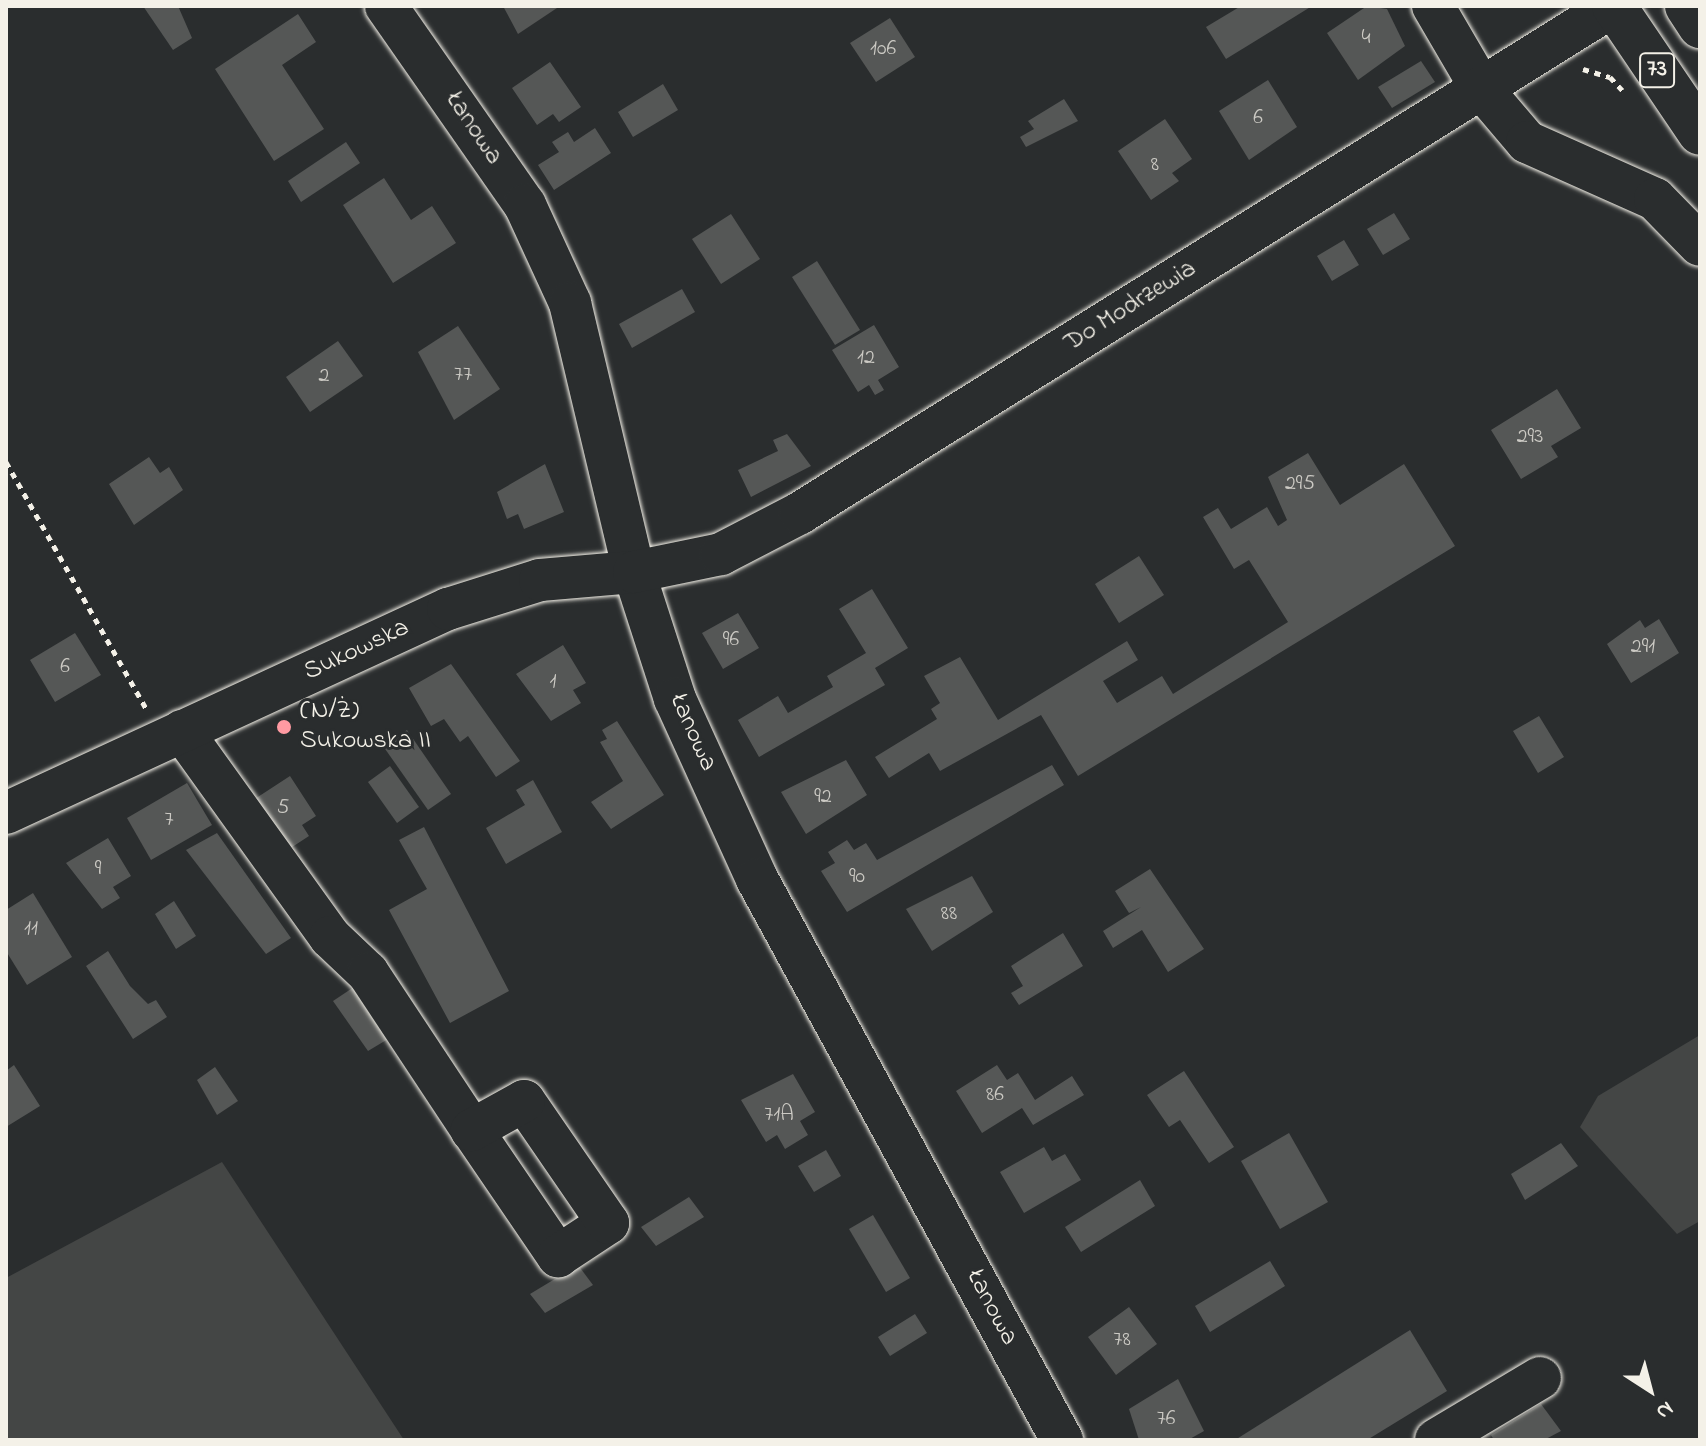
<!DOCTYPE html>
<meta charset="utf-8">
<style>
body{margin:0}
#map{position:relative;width:1706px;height:1446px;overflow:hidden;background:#2a2d2e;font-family:"Indie Flower",sans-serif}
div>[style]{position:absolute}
.green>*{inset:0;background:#444645}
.building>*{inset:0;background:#555756}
.path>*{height:5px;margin-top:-2.5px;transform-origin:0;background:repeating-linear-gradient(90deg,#f4f1e8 0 6px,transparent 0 12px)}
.roads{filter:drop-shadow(0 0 2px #f4f1e8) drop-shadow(0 0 2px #f4f1e8)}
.minor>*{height:42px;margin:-21px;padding:0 21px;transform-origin:21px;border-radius:21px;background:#2a2d2e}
.major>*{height:44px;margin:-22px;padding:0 22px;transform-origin:22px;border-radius:22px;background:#2a2d2e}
.dots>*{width:22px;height:22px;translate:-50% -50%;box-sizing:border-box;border:4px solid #2a2d2e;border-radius:50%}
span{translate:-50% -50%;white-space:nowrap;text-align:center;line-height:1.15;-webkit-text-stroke:6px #2a2d2e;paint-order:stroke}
.number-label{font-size:22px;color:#cccac4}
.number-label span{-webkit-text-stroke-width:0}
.shield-label span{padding:2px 6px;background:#2a2d2e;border:2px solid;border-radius:6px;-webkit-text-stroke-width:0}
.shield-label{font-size:24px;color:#f4f1e8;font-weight:700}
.street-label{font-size:26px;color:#f4f1e8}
.poi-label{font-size:26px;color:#f4f1e8}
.left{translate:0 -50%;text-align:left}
.frame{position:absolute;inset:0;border:8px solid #f4f1e8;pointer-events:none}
.north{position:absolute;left:1610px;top:1350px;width:80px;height:80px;-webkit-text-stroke:6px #2a2d2e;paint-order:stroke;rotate:144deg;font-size:22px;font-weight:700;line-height:32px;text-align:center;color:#f4f1e8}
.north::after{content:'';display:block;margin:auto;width:28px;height:36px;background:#f4f1e8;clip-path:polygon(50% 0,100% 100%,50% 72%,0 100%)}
</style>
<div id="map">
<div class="green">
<div style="clip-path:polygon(1700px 1035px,1700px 1221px,1677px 1234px,1580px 1127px,1598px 1096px)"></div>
<div style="clip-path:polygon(222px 1162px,404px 1440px,6px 1440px,6px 1278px)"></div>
</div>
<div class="building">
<div style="clip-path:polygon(143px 6px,178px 6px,192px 38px,173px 50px)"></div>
<div style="clip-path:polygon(503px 6px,560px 6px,518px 34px)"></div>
<div style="clip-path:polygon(1241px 6px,1312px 6px,1226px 59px,1206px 27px)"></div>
<div style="clip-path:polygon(1367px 6px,1387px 9px,1405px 46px,1358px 80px,1327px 33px)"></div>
<div style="clip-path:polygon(298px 14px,316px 42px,282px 65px,324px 129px,274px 161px,215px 69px)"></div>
<div style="clip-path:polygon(890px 18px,915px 57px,876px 82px,850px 43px)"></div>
<div style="clip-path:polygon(1421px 61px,1435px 82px,1392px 108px,1378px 87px)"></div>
<div style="clip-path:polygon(550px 62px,581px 107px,559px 122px,553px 114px,537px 125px,512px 88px)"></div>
<div style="clip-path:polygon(1268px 80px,1297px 127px,1249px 160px,1219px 111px)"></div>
<div style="clip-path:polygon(663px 84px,678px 110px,633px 137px,618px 112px)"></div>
<div style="clip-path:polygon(1064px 99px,1078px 121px,1026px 147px,1020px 137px,1034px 129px,1028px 121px)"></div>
<div style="clip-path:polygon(1165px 119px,1192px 159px,1172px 173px,1179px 181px,1151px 200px,1118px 151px)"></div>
<div style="clip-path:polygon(595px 128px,611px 153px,554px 190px,538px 165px,559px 152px,552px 142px,568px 132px,574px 142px)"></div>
<div style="clip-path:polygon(346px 142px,360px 163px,301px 202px,288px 181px)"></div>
<div style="clip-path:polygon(384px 178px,411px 220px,432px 206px,456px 243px,393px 283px,343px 205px)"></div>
<div style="clip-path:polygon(1394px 213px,1410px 239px,1383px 255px,1367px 229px)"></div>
<div style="clip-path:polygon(731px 214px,760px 259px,721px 284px,692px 239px)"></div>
<div style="clip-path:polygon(1344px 240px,1359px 265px,1332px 281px,1317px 256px)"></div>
<div style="clip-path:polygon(817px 261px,860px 330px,835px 345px,792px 277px)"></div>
<div style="clip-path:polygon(682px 289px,695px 312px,632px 348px,619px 324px)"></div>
<div style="clip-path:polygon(874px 325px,899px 367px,878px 380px,884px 390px,875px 395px,869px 385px,858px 392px,832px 350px)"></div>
<div style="clip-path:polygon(458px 326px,500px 389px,454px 420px,418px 352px)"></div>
<div style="clip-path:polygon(338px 341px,363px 376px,310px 412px,286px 377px)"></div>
<div style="clip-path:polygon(1557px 389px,1581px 428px,1551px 446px,1558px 457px,1521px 479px,1491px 430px)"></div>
<div style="clip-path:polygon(787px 434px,811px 466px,751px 497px,738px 470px,778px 451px,773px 440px)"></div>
<div style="clip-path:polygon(1308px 453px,1340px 505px,1404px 464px,1455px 546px,1078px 776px,1041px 715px,940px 771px,929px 753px,889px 778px,875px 757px,937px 719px,931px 709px,940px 703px,924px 676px,960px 657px,998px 720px,1127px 641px,1138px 660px,1103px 681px,1117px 703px,1162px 676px,1173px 694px,1288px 622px,1249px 560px,1234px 569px,1203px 517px,1218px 508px,1231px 529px,1267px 507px,1278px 526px,1287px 520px,1268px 477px)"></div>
<div style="clip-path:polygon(149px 457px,160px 473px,169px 467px,183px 490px,134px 525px,109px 484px)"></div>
<div style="clip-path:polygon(545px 464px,564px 512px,524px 529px,518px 514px,507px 519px,497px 492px)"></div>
<div style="clip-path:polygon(1139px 556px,1164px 595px,1119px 623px,1095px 584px)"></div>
<div style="clip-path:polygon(872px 589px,908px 648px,875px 668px,885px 685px,759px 757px,738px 720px,778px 696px,788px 713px,833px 687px,827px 676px,866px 653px,839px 609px)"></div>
<div style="clip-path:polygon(738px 613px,759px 648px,723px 669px,702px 633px)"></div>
<div style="clip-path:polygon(1659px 619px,1679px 653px,1631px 683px,1607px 644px,1640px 620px,1645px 628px)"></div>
<div style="clip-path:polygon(75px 633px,101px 675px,55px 702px,30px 660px)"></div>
<div style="clip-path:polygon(563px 645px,586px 683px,573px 690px,581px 703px,551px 721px,516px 674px)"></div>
<div style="clip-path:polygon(451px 664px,520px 761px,496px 777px,468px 736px,460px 742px,444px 719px,431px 726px,409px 688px)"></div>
<div style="clip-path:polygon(1539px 716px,1564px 757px,1538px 773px,1513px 731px)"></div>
<div style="clip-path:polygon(617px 721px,664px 795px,611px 829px,591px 802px,623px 781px,600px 742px,607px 739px,602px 730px)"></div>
<div style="clip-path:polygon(407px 730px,451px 794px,428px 810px,383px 746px)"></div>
<div style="clip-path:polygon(846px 760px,867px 795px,806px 834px,781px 792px)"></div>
<div style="clip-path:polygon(1052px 765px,1064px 785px,847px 912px,821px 871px,835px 863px,828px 852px,847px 840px,854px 850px,866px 843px,877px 860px)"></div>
<div style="clip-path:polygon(390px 766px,419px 807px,397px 823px,368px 782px)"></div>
<div style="clip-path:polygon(290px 776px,316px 816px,302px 825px,309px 836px,283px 853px,250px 802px)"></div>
<div style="clip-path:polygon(533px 780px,562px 832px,506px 864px,486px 828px,525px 805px,516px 790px)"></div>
<div style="clip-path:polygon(187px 783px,212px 825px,151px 860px,127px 818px)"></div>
<div style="clip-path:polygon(424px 827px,509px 991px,450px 1023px,389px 910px,427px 889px,399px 840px)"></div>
<div style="clip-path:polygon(217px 833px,291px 938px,266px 954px,186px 850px)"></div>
<div style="clip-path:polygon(108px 838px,131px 876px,113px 887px,120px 898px,102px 909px,66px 863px)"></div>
<div style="clip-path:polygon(1150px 869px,1204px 949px,1168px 972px,1142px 930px,1113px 948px,1103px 931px,1141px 907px,1129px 913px,1115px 891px)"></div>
<div style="clip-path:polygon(972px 876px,993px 912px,932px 951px,906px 909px)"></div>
<div style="clip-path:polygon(33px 893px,72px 957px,27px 985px,6px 951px,6px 910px)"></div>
<div style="clip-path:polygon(174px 901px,196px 936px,176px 949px,155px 914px)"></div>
<div style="clip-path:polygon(1063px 933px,1083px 966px,1019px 1005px,1011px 993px,1023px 986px,1011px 966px)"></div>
<div style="clip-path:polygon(108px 951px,130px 986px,148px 1004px,156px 1000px,167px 1017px,133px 1039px,86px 966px)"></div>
<div style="clip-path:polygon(354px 987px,388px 1039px,368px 1051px,333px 1001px)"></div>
<div style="clip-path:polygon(14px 1065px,40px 1106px,6px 1127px,6px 1071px)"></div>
<div style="clip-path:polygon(997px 1065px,1007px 1080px,1018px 1073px,1035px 1100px,1072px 1076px,1084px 1095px,1033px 1125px,1022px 1108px,982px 1133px,956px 1091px)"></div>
<div style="clip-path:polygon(215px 1067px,238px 1101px,217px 1115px,197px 1080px)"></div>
<div style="clip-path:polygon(1184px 1071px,1234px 1147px,1209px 1163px,1180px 1120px,1169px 1127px,1147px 1095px)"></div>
<div style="clip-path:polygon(793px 1074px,815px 1112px,800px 1121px,808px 1135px,785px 1149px,777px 1135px,766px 1142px,741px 1100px)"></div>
<div style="clip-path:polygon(1289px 1133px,1328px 1202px,1280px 1229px,1241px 1161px)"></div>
<div style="clip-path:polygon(1561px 1143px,1578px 1166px,1525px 1200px,1511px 1174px)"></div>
<div style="clip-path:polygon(1044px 1147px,1052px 1161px,1065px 1154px,1081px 1180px,1024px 1213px,1000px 1172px)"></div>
<div style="clip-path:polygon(826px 1150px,841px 1176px,814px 1192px,798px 1166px)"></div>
<div style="clip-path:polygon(1140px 1180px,1155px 1206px,1081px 1252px,1065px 1227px)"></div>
<div style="clip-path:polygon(689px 1197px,704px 1217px,656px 1246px,641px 1227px)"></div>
<div style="clip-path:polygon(873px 1215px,910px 1278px,886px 1292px,849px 1229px)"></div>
<div style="clip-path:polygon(1270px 1261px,1285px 1286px,1210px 1332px,1195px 1306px)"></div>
<div style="clip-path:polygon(578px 1265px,593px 1285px,545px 1313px,530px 1294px)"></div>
<div style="clip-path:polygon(1129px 1307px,1157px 1344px,1116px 1375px,1088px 1337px)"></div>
<div style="clip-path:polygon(915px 1314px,927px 1333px,890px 1356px,878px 1337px)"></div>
<div style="clip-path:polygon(1410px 1330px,1447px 1391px,1367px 1440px,1235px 1440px)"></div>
<div style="clip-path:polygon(1178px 1379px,1204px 1431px,1188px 1440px,1139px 1440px,1129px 1409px)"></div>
<div style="clip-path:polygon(1541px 1404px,1561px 1431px,1544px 1440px,1494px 1440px,1491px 1435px)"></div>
</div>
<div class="path">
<div style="left:1583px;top:69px;width:28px;rotate:17deg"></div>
<div style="left:1610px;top:77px;width:18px;rotate:47deg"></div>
<div style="left:6px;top:462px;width:283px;rotate:60.4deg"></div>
</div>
<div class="roads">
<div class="minor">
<div style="left:386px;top:6px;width:243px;rotate:55.1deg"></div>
<div style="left:525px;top:205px;width:108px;rotate:65.3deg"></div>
<div style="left:570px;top:303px;width:277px;rotate:76.6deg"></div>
<div style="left:634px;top:572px;width:133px;rotate:72.1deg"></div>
<div style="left:675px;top:699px;width:198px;rotate:65.5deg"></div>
<div style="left:757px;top:879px;width:639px;rotate:61.47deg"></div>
<div style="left:1433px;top:6px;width:95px;rotate:59.7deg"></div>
<div style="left:1481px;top:88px;width:71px;rotate:49.6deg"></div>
<div style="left:1527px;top:142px;width:140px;rotate:24deg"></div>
<div style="left:1655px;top:199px;width:64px;rotate:45.6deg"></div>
<div style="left:182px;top:731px;width:254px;rotate:54.3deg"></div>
<div style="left:330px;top:937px;width:52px;rotate:43.5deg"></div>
<div style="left:368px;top:973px;width:188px;rotate:56.5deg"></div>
<div style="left:472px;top:1130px;width:153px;rotate:55.7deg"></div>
<div style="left:558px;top:1256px;width:60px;rotate:-33.4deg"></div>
<div style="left:608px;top:1223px;width:148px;rotate:-124.5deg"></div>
<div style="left:524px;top:1101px;width:60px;rotate:150.9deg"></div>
<div style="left:6px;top:813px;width:487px;rotate:-24.8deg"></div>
<div style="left:448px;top:609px;width:96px;rotate:-17.5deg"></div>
<div style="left:540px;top:580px;width:94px;rotate:-4.9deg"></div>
<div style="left:634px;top:572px;width:89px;rotate:-11.7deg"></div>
<div style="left:721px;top:554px;width:89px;rotate:-27.4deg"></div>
<div style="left:800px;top:513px;width:958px;rotate:-31.95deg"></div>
<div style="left:1436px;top:1440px;width:121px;rotate:-30.8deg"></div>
</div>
<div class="major">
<div style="left:1614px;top:6px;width:153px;rotate:55.9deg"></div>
<div style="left:1687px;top:6px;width:24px;rotate:57deg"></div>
</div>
</div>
<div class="dots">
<div style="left:284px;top:727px;background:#ff9aa2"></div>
</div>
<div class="number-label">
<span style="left:1366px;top:39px">4</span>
<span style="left:883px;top:50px">106</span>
<span style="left:1258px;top:119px">6</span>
<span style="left:1155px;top:166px">8</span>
<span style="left:866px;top:359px">12</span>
<span style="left:463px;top:376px">77</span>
<span style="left:324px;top:377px">2</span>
<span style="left:1530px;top:438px">293</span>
<span style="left:1300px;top:485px">295</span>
<span style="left:731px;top:641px">96</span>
<span style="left:1643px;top:648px">291</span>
<span style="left:65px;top:668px">6</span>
<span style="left:553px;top:683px">1</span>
<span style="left:823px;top:798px">92</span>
<span style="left:283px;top:809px">5</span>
<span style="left:169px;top:821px">7</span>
<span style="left:98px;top:870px">9</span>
<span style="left:857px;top:878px">90</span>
<span style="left:949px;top:915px">88</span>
<span style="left:31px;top:930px">11</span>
<span style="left:995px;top:1096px">86</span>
<span style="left:779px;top:1116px">71A</span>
<span style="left:1122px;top:1341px">78</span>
<span style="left:1166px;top:1420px">76</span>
</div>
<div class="shield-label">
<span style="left:1657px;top:70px">73</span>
</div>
<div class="street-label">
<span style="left:473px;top:129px;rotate:56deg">Łanowa</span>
<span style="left:1131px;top:307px;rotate:-32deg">Do Modrzewia</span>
<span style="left:357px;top:651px;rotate:-25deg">Sukowska</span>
<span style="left:692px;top:733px;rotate:66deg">Łanowa</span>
<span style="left:991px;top:1308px;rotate:62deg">Łanowa</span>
</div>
<div class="poi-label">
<span class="left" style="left:300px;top:727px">(N/Ż)<br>Sukowska II</span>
</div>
<div class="frame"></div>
<div class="north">N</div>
</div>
